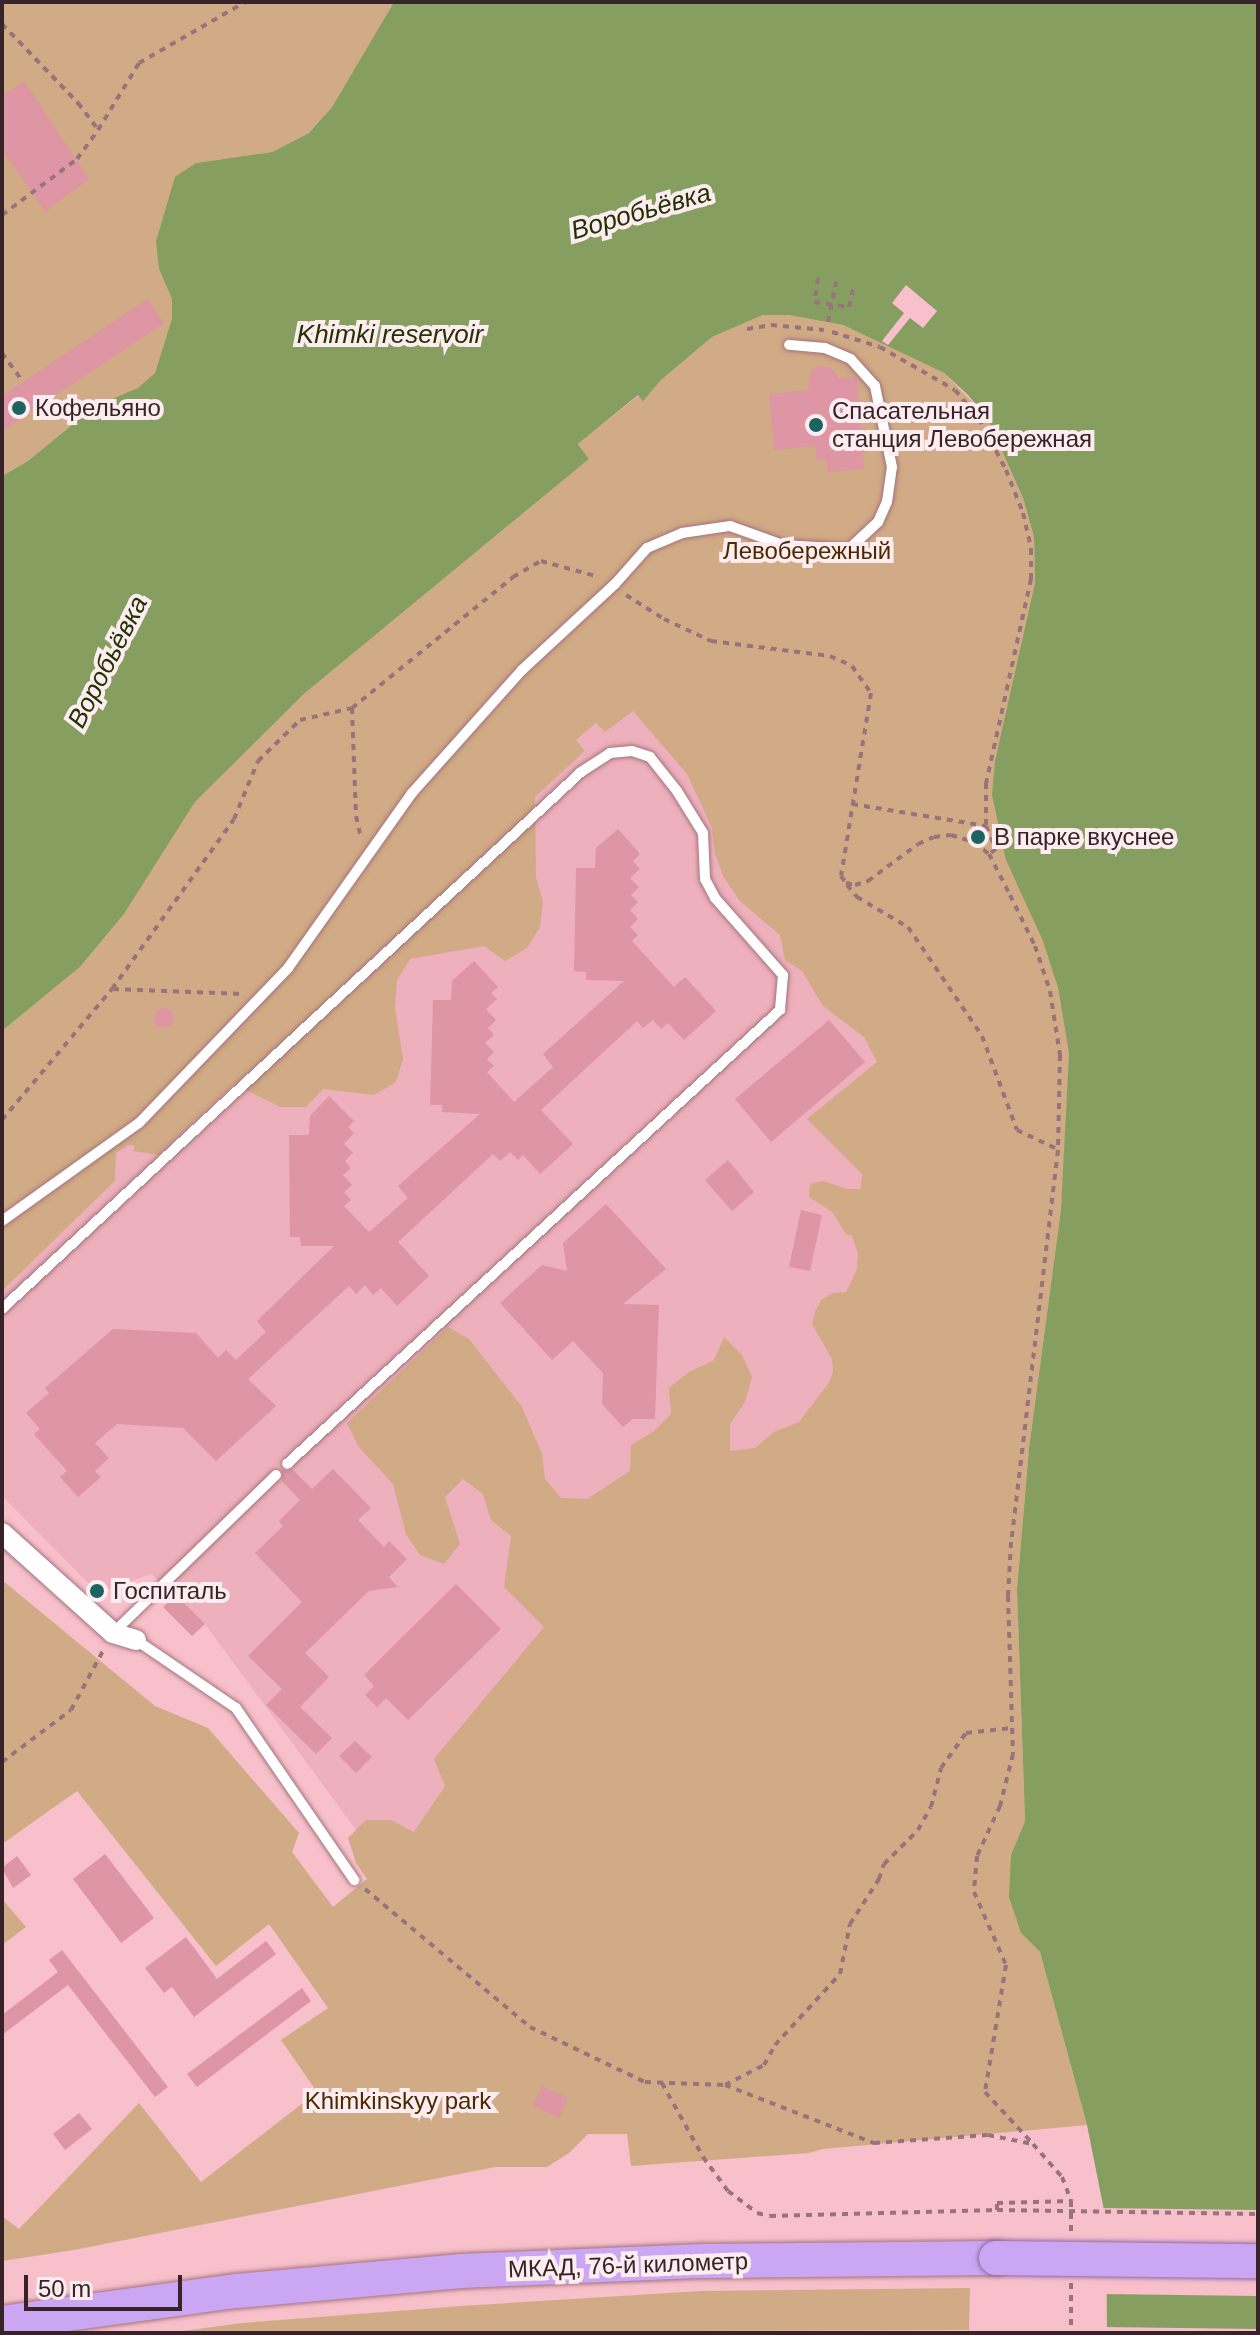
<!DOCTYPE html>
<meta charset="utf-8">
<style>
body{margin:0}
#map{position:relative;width:1260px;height:2335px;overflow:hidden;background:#f7c0cb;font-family:Helvetica,sans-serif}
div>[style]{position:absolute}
.built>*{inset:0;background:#edb0bc}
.green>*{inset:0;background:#d1ab85}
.water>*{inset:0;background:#879e61}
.pier>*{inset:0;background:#f7c0cb}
.building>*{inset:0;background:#de95a4}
.round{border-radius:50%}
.path>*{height:4px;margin-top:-2px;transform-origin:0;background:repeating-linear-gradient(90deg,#99737b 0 6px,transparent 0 12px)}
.roads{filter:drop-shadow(0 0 2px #a5737d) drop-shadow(0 0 2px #a5737d)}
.service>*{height:10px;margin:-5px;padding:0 5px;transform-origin:5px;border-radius:5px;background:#fff}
.minor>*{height:20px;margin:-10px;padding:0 10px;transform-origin:10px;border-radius:10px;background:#fff}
.trunk>*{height:34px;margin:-17px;padding:0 17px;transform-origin:17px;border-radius:17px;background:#cba6f2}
.path-bridge>*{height:4px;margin-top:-2px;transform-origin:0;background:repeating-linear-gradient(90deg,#99737b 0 6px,transparent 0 12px)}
.bridges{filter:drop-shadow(0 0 2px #8f6aa9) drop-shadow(0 0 2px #8f6aa9)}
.trunk-bridge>*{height:34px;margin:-17px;padding:0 17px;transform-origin:17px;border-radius:17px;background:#cba6f2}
.dots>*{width:22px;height:22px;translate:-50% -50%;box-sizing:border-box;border:4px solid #feedf0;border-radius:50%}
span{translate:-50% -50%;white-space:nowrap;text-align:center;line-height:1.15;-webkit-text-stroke:8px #feedf0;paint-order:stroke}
.poi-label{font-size:24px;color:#382428}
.left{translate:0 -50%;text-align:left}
.park-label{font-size:24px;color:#4b2a00}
.street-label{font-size:24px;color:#382428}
.water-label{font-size:26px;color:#233202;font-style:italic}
.frame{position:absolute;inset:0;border:4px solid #382428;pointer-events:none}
.scale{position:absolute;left:24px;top:2275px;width:158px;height:36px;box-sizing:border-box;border:4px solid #382428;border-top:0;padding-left:10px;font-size:24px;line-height:28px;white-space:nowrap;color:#382428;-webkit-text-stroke:6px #feedf0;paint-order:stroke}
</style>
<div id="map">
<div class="built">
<div style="clip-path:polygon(647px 700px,929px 1058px,837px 1901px,359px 1834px,205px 1624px,176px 1595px,151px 1574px,98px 1593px,2px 1496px,2px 1291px,115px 1181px,116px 1153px,374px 943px,585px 751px,576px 740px,596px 722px,604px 731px)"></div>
</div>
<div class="green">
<div style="clip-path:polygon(2px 2px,394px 2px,332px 107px,309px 133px,272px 152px,196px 163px,159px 269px,172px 299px,172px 318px,155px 373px,139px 388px,95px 406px,28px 461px,2px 476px)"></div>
<div style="clip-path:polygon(763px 315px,788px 315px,843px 325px,944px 373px,987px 417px,1023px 498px,1034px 537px,1035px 583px,1027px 630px,995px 761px,1058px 988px,1069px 1054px,1069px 1103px,1061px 1209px,1029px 1448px,1017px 1589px,1025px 1821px,1011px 1855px,1021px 1933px,1040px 1952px,1087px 2125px,823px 2149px,809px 2153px,631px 2166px,627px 2134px,588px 2134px,569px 2153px,547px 2167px,495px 2167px,74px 2250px,2px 2261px,2px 2216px,19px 2229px,139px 2103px,201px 2182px,317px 2092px,281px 2040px,328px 2008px,269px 1924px,216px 1966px,77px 1791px,2px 1844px,2px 1580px,155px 1706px,208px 1728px,299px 1833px,292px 1852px,333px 1907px,367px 1879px,356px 1863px,348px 1838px,366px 1820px,391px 1820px,414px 1832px,445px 1786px,434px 1759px,544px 1627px,504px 1587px,511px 1536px,491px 1520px,483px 1494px,463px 1479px,445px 1497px,460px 1544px,444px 1564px,420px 1555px,406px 1534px,393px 1484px,358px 1446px,347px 1423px,448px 1327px,469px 1339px,522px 1407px,542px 1454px,545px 1479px,561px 1498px,587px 1499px,630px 1471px,631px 1445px,653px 1432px,671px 1414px,669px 1388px,689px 1372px,714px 1360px,724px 1337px,742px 1355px,752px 1377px,745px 1402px,730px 1424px,730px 1451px,755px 1448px,774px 1432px,799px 1422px,828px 1384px,833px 1372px,832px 1359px,812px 1324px,815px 1312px,821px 1300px,833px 1293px,846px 1292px,857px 1269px,858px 1254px,852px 1236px,846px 1234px,832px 1212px,809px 1197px,810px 1184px,823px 1181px,848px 1189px,861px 1189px,862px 1174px,807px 1119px,877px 1062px,864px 1037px,823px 1006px,802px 971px,785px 960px,780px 935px,740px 901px,724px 878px,715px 854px,712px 828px,687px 774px,633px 711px,605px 732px,596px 723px,576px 740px,585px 751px,535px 797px,536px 878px,543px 902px,540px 927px,527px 948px,505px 961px,484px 946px,410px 959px,397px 980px,395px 1007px,403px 1059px,396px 1082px,374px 1095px,323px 1089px,306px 1107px,280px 1107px,234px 1084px,158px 1155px,133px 1151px,135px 1146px,128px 1145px,116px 1153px,115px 1181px,2px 1291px,2px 1031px,80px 967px,124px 914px,195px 802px,305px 693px,589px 459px,578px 444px,639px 395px,643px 400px,660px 381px,712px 337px)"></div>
<div style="clip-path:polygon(2px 1899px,26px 1927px,2px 1945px)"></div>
<div style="clip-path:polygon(970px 2288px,969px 2330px,168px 2333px,242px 2323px,462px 2306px,701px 2291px)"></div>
</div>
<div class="water">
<div style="clip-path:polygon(394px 2px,1258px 2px,1258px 2333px,1107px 2333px,1106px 2220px,1087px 2125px,1040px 1952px,1021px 1933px,1009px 1897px,1011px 1855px,1025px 1821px,1017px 1589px,1029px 1448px,1061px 1209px,1069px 1054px,1058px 988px,1043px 941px,1006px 860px,992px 795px,995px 761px,1035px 583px,1034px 537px,1023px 498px,987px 417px,967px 394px,944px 373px,843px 325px,788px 315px,763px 315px,712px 337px,660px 381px,643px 401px,638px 395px,578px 444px,589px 459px,305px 693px,195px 802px,124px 914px,80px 967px,2px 1031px,2px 476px,28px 461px,95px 406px,138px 388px,155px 373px,172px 318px,172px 299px,159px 269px,156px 241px,175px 177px,196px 163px,272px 152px,309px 133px,332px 107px)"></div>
</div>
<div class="pier">
<div style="clip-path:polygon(906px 285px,937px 311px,923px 328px,910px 318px,888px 345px,882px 341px,904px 313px,892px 303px)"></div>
<div style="clip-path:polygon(1099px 2208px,1258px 2210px,1258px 2296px,1102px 2294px)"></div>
<div style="clip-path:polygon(1103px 2327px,1258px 2329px,1258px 2333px,1103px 2333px)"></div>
</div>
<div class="building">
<div style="clip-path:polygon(24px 81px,89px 179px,45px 212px,2px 149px,2px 96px)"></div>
<div style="clip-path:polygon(147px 299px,164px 323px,2px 431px,2px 396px)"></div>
<div style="clip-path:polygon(819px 366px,832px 368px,839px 378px,857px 377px,864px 469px,828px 472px,826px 460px,817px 461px,815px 446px,774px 450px,769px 394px,808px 390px,811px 370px)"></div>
<div style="clip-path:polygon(618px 829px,640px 854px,633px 861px,640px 869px,630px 878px,639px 887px,631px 895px,638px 902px,630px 910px,638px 919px,630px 927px,638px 935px,632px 941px,674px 987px,685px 977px,716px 1011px,684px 1040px,668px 1023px,661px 1029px,653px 1020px,643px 1028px,637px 1021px,541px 1110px,573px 1144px,540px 1174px,523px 1155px,518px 1160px,510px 1152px,500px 1161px,493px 1154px,398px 1242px,429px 1276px,397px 1306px,381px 1288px,373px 1295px,365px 1285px,356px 1294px,349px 1286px,248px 1379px,276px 1406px,216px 1461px,183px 1428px,117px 1424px,95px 1443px,109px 1458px,95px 1471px,101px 1477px,78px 1497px,60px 1477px,67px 1471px,34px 1434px,40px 1429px,26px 1413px,49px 1393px,45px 1388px,113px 1329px,196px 1333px,218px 1358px,226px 1350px,236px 1360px,266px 1332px,257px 1321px,334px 1246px,301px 1246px,300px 1237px,290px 1237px,289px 1135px,309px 1135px,310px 1116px,329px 1096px,354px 1121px,348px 1127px,354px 1133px,344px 1144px,353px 1153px,345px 1161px,351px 1168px,343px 1175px,352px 1185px,344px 1192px,351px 1200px,344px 1206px,369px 1232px,408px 1198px,398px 1186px,480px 1114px,442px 1112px,442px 1105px,430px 1105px,433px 1000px,451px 1000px,452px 981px,474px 961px,498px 987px,491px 993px,497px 999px,486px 1009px,496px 1020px,488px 1028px,494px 1035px,485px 1043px,494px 1052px,487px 1059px,494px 1066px,487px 1072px,514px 1102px,553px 1067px,543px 1054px,624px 981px,586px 980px,586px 972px,574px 971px,576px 868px,595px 868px,596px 848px)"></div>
<div class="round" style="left:154px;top:1008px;width:20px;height:20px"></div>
<div style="clip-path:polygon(829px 1020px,865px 1062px,771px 1142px,735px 1099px)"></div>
<div style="clip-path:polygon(728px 1160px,754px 1192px,732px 1211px,705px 1180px)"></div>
<div style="clip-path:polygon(606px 1204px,666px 1269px,623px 1304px,659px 1305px,655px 1419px,633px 1419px,623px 1427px,602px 1404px,603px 1373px,573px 1341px,552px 1360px,500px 1303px,542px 1265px,567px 1271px,563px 1243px)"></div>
<div style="clip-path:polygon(801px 1210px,822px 1215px,810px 1271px,789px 1267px)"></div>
<div style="clip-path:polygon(333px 1469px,371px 1508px,358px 1520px,384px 1547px,389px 1541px,407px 1559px,389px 1577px,398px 1587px,369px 1591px,305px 1653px,329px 1677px,300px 1707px,332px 1738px,316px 1754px,266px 1705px,282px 1689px,248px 1656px,302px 1602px,255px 1553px,283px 1526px,279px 1521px,300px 1500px,282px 1481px,282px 1470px,293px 1470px,312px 1489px)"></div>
<div style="clip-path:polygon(456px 1584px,501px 1629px,408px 1720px,386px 1698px,377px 1707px,365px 1695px,374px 1686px,364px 1675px)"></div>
<div style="clip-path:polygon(176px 1595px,205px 1624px,192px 1636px,163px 1607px)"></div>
<div style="clip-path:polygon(355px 1741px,372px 1757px,356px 1773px,339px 1756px)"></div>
<div style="clip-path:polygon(105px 1854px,154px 1918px,121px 1943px,73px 1879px)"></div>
<div style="clip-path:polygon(17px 1856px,31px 1875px,13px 1888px,2px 1868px)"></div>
<div style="clip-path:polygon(186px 1937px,217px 1979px,266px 1941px,276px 1954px,194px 2017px,172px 1987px,164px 1993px,145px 1968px)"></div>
<div style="clip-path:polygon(62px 1950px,168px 2087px,155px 2097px,68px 1985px,2px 2035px,2px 2015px,58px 1972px,49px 1960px)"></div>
<div style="clip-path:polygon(302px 1988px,311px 2001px,197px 2087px,187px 2074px)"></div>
<div style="clip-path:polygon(542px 2086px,568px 2098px,559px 2118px,533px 2106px)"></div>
<div style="clip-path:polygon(79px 2113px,92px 2129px,65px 2150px,53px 2134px)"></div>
</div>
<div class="path">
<div style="left:2px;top:24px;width:110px;rotate:46.1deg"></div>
<div style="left:78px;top:103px;width:34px;rotate:53deg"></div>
<div style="left:2px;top:215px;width:94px;rotate:-36.7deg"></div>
<div style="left:77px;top:159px;width:36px;rotate:-54deg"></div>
<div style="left:98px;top:130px;width:79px;rotate:-58.5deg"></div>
<div style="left:139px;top:63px;width:122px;rotate:-29.9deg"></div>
<div style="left:818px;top:278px;width:24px;rotate:99deg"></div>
<div style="left:814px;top:302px;width:35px;rotate:8deg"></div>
<div style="left:849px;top:307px;width:23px;rotate:-77deg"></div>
<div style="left:828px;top:322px;width:41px;rotate:-78.7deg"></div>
<div style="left:747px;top:329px;width:24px;rotate:-9deg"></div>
<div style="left:771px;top:325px;width:53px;rotate:5.4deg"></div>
<div style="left:832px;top:332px;width:50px;rotate:17.4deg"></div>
<div style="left:880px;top:347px;width:86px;rotate:29.8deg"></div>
<div style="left:955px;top:390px;width:38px;rotate:50deg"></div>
<div style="left:979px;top:419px;width:58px;rotate:62.1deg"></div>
<div style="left:1006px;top:470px;width:46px;rotate:68.4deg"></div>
<div style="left:1023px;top:513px;width:37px;rotate:77deg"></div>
<div style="left:1031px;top:549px;width:30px;rotate:90deg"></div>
<div style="left:1031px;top:579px;width:209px;rotate:102.4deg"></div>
<div style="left:986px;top:783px;width:43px;rotate:90deg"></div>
<div style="left:986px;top:826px;width:25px;rotate:67deg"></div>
<div style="left:996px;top:849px;width:9px;rotate:144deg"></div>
<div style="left:2px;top:353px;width:31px;rotate:54deg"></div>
<div style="left:626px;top:595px;width:45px;rotate:32.3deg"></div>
<div style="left:664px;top:619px;width:52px;rotate:25.1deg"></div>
<div style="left:711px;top:641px;width:120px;rotate:7.2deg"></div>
<div style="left:830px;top:656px;width:24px;rotate:24deg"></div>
<div style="left:852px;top:666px;width:33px;rotate:55deg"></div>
<div style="left:871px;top:693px;width:185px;rotate:99.3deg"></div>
<div style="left:841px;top:876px;width:9px;rotate:54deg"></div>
<div style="left:846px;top:883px;width:9px;rotate:13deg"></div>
<div style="left:855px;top:885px;width:14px;rotate:-17deg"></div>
<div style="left:868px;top:881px;width:62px;rotate:-36.5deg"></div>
<div style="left:918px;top:844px;width:17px;rotate:-24deg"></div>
<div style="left:934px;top:837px;width:17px;rotate:-7deg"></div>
<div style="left:951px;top:835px;width:24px;rotate:17deg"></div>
<div style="left:974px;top:842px;width:19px;rotate:39deg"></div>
<div style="left:989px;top:854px;width:46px;rotate:62.9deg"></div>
<div style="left:1010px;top:895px;width:57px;rotate:63.9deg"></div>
<div style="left:1035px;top:946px;width:47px;rotate:71.6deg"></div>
<div style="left:1050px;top:991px;width:65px;rotate:81.1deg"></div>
<div style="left:1060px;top:1055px;width:95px;rotate:91.2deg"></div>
<div style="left:1058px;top:1150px;width:395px;rotate:96.8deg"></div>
<div style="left:1011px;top:1542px;width:54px;rotate:93.2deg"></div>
<div style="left:1008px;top:1596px;width:158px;rotate:88.2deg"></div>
<div style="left:1013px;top:1754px;width:54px;rotate:104deg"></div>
<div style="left:1000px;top:1806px;width:55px;rotate:114.7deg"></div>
<div style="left:977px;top:1856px;width:36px;rotate:95deg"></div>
<div style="left:974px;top:1892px;width:80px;rotate:66.3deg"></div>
<div style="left:1006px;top:1965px;width:129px;rotate:99.4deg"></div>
<div style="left:985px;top:2092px;width:71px;rotate:47.3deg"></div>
<div style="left:352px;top:708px;width:108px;rotate:87.9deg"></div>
<div style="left:356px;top:816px;width:22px;rotate:77deg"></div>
<div style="left:852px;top:804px;width:136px;rotate:9.3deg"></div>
<div style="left:847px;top:885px;width:16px;rotate:50deg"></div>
<div style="left:857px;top:897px;width:59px;rotate:30.5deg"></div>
<div style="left:908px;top:927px;width:132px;rotate:55.8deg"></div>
<div style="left:982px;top:1036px;width:100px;rotate:69.6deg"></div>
<div style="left:1017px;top:1130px;width:44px;rotate:25.4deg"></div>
<div style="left:113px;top:989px;width:131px;rotate:2.2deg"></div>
<div style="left:2px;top:1120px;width:171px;rotate:-50deg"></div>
<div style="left:112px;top:989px;width:209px;rotate:-54.3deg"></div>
<div style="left:234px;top:819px;width:63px;rotate:-67.5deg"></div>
<div style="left:258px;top:761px;width:59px;rotate:-44.3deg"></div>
<div style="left:300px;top:720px;width:53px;rotate:-13deg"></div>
<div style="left:352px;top:708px;width:208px;rotate:-39.1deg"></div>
<div style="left:513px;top:577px;width:32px;rotate:-30deg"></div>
<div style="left:541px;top:561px;width:60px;rotate:15.4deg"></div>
<div style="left:2px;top:1762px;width:86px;rotate:-37deg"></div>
<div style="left:71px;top:1710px;width:69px;rotate:-61.6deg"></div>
<div style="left:365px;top:1889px;width:215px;rotate:39.9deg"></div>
<div style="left:530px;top:2027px;width:127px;rotate:25.6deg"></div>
<div style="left:645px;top:2082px;width:80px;rotate:2.1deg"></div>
<div style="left:725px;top:2085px;width:44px;rotate:-27.1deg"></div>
<div style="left:764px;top:2065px;width:23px;rotate:-61deg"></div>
<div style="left:775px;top:2045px;width:96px;rotate:-47.5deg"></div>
<div style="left:840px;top:1974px;width:51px;rotate:-78.7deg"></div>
<div style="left:850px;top:1924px;width:54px;rotate:-57.2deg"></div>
<div style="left:879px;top:1879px;width:16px;rotate:-72deg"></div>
<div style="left:884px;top:1864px;width:48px;rotate:-45deg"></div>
<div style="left:918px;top:1830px;width:26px;rotate:-61deg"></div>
<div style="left:931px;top:1807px;width:40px;rotate:-75.6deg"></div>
<div style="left:941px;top:1768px;width:43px;rotate:-54.5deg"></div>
<div style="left:966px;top:1733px;width:46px;rotate:-6.2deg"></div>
<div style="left:662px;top:2083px;width:85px;rotate:61deg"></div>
<div style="left:703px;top:2157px;width:42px;rotate:53.7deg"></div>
<div style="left:728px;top:2191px;width:36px;rotate:37deg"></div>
<div style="left:757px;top:2213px;width:13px;rotate:13deg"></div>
<div style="left:770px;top:2216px;width:227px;rotate:-1.5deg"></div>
<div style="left:997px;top:2210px;width:7px;rotate:-90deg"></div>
<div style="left:997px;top:2203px;width:74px;rotate:-1.5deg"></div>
<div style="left:725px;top:2085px;width:160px;rotate:21.3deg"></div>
<div style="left:874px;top:2143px;width:114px;rotate:-4deg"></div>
<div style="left:988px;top:2135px;width:46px;rotate:11.3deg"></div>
<div style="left:1033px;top:2144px;width:44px;rotate:48.7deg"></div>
<div style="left:1062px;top:2177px;width:26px;rotate:69deg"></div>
<div style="left:1071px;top:2201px;width:34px;rotate:90deg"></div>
<div style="left:1071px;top:2283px;width:50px;rotate:90deg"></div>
</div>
<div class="roads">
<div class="service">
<div style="left:2px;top:1221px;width:168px;rotate:-35.6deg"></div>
<div style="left:139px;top:1123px;width:215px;rotate:-46.1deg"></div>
<div style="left:288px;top:968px;width:214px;rotate:-54.7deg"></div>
<div style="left:412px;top:793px;width:165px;rotate:-48.2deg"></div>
<div style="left:522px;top:670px;width:127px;rotate:-42.8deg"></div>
<div style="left:615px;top:584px;width:48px;rotate:-48.4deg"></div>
<div style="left:647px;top:548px;width:38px;rotate:-23deg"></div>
<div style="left:682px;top:533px;width:49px;rotate:-8.3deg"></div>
<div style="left:730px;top:526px;width:56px;rotate:19.7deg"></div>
<div style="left:783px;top:545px;width:66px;rotate:3.5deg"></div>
<div style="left:849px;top:549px;width:40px;rotate:-43deg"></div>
<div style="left:878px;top:522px;width:22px;rotate:-66deg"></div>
<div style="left:887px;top:502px;width:35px;rotate:-82deg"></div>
<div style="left:892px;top:467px;width:83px;rotate:-101.9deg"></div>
<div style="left:875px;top:386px;width:36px;rotate:-132deg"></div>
<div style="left:851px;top:359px;width:28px;rotate:-157deg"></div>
<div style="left:825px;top:348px;width:36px;rotate:-175deg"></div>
<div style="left:2px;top:1309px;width:790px;rotate:-42.84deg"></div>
<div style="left:581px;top:772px;width:35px;rotate:-33deg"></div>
<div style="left:610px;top:753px;width:22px;rotate:-5deg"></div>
<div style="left:632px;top:751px;width:19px;rotate:18deg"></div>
<div style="left:650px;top:757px;width:43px;rotate:51.5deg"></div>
<div style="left:677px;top:791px;width:49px;rotate:58.2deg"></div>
<div style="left:703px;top:833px;width:46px;rotate:87.5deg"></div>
<div style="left:705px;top:879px;width:21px;rotate:62deg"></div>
<div style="left:715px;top:898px;width:103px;rotate:48.6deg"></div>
<div style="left:783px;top:975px;width:35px;rotate:95deg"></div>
<div style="left:780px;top:1010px;width:670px;rotate:137.36deg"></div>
<div style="left:113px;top:1633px;width:227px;rotate:-44.1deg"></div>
<div style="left:136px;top:1640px;width:121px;rotate:34.2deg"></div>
<div style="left:236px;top:1708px;width:209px;rotate:55.5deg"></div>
</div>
<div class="minor">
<div style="left:2px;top:1533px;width:149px;rotate:42deg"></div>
<div style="left:113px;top:1633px;width:24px;rotate:17deg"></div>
</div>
<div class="trunk">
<div style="left:2px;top:2323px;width:237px;rotate:-7.8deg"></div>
<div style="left:237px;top:2291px;width:225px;rotate:-5.1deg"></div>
<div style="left:461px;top:2271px;width:242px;rotate:-2.4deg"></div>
<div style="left:703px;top:2261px;width:293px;rotate:-0.6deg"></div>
</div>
</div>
<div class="path-bridge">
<div style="left:997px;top:2210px;width:261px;rotate:0.9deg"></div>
</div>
<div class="bridges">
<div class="trunk-bridge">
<div style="left:996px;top:2258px;width:262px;rotate:0.7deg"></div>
</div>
</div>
<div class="dots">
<div style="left:19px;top:408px;background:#1a655f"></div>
<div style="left:816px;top:425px;background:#1a655f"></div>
<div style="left:978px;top:837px;background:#1a655f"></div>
<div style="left:97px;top:1591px;background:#1a655f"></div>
</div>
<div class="poi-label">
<span class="left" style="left:35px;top:408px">Кофельяно</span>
<span class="left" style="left:832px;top:425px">Спасательная<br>станция Левобережная</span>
<span class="left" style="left:994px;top:837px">В парке вкуснее</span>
<span class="left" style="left:113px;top:1591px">Госпиталь</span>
</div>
<div class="park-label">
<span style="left:807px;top:551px">Левобережный</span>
<span style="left:398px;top:2101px">Khimkinskyy park</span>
</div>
<div class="street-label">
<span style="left:628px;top:2265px;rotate:-2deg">МКАД, 76-й километр</span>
</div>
<div class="water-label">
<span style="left:641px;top:212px;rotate:-16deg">Воробьёвка</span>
<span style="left:390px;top:335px">Khimki reservoir</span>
<span style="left:108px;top:662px;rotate:-63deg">Воробьёвка</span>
</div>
<div class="frame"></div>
<div class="scale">50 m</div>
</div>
